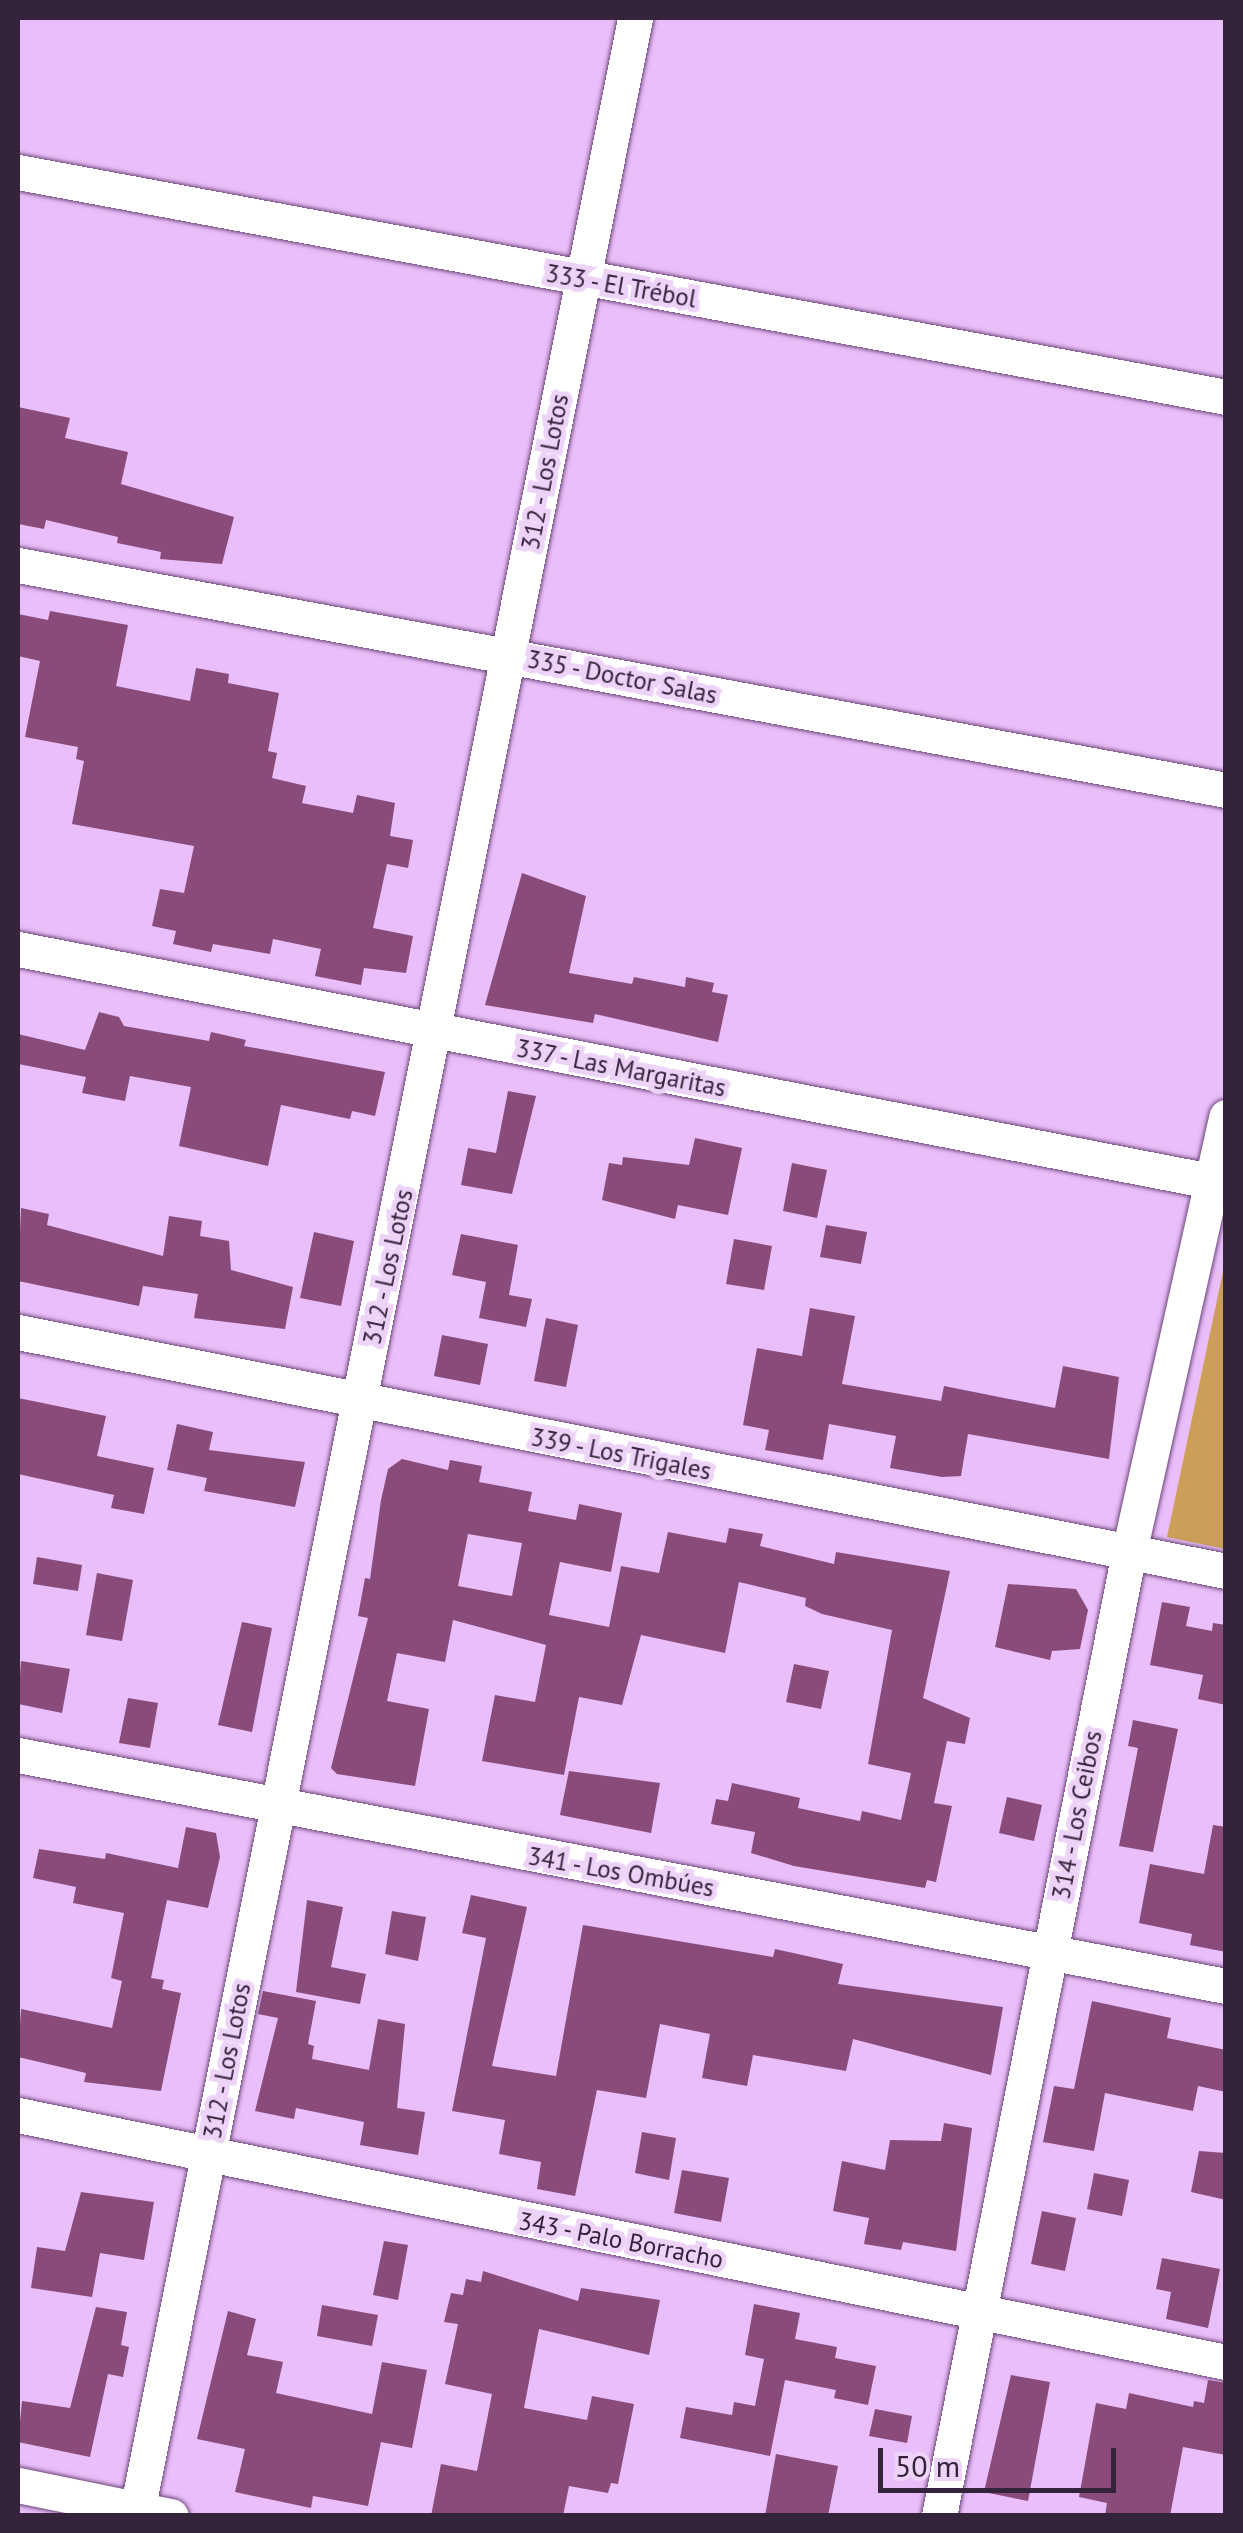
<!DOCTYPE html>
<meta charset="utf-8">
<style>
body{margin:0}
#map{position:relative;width:1243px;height:2533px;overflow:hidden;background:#eabefa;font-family:"PT Sans",sans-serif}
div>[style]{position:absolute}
.green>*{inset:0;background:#cc9f59}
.building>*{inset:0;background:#894b7a}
.roads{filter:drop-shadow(0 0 2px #6d467a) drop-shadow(0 0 2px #6d467a)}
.minor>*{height:35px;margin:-17.5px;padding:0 17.5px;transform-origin:17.5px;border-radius:17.5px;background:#fff}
span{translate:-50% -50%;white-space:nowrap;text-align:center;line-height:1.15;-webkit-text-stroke:10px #edd3f7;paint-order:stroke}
.street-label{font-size:25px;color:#34233a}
.frame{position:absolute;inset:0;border:20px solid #34233a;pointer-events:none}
.scale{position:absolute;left:878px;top:2448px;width:238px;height:45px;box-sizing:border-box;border:5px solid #34233a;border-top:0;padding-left:12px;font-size:30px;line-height:35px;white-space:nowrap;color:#34233a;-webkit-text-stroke:8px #edd3f7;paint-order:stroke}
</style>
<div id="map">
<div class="green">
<div style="clip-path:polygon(1225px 1262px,1225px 1549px,1167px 1537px)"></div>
</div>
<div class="building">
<div style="clip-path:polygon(18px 407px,70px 418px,65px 438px,128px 452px,121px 484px,234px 517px,222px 564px,160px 559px,161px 552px,117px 543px,118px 537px,46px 520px,44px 529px,18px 524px)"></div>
<div style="clip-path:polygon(50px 611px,128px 625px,116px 686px,190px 701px,196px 668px,229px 674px,228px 683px,279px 693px,268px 751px,277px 753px,272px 778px,306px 786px,302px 803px,353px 813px,357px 795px,395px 803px,390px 836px,413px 840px,408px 868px,387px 864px,373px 928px,413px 936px,406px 973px,364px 968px,361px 985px,315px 976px,321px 949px,273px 939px,270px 954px,213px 944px,211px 952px,173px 944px,176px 931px,152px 926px,160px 889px,184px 893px,194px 846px,72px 824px,84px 761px,76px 759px,78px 747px,25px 737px,40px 661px,18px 656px,18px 614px,48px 620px)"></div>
<div style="clip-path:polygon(522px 873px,586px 896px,569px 973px,632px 984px,634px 977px,685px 987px,686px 977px,714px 983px,712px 992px,728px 995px,718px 1042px,595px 1014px,593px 1023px,485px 1005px)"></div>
<div style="clip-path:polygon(99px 1012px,119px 1017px,124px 1026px,209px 1041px,211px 1032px,246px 1040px,244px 1046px,385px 1072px,375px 1116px,352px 1111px,350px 1119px,281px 1105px,268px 1166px,179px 1146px,191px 1087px,130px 1076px,125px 1101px,82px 1093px,86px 1077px,18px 1064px,18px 1034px,85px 1050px)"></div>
<div style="clip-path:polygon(508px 1091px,536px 1096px,512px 1194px,461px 1185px,468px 1148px,496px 1153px)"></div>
<div style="clip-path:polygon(695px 1138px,742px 1148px,728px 1215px,678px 1205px,675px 1219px,602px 1200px,609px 1163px,622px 1165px,623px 1157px,689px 1165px)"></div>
<div style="clip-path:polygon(792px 1163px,827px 1170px,817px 1218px,783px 1211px)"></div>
<div style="clip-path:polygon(21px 1208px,49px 1214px,47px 1225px,163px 1256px,169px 1216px,202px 1221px,200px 1236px,229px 1241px,231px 1270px,293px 1287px,285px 1329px,194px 1318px,198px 1294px,143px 1286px,139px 1306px,18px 1281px)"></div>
<div style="clip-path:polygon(826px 1225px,867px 1232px,861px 1264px,820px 1257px)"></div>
<div style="clip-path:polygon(314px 1232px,354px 1241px,341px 1306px,300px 1298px)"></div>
<div style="clip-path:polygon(461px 1234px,518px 1245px,509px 1295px,532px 1299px,526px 1327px,479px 1318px,486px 1282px,452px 1275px)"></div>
<div style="clip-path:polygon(734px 1239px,772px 1246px,764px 1290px,726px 1284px)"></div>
<div style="clip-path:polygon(810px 1308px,855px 1316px,842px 1384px,941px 1401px,944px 1386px,1055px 1408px,1063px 1366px,1119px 1377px,1109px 1459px,968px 1434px,961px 1476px,942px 1477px,890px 1468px,896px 1436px,829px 1424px,823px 1460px,765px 1450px,769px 1430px,743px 1425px,757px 1348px,802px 1356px)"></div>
<div style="clip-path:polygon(546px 1318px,578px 1325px,566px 1387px,534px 1381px)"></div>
<div style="clip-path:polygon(442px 1335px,488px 1344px,480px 1385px,434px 1376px)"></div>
<div style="clip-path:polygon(18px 1398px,106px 1416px,97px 1456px,154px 1468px,144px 1514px,111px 1508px,114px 1495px,18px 1474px)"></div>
<div style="clip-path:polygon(177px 1424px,213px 1432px,209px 1450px,305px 1462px,295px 1507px,204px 1491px,207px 1478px,167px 1470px)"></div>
<div style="clip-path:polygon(evenodd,402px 1459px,448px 1470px,450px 1460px,482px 1466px,479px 1482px,532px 1492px,528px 1511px,576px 1520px,579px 1504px,622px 1513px,611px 1572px,560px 1562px,549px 1615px,609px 1627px,621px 1566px,659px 1573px,668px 1532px,726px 1543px,729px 1528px,763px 1534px,760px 1546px,834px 1564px,836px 1552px,950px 1571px,923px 1698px,970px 1718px,965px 1744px,947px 1741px,934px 1803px,952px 1806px,936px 1882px,927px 1880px,925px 1888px,794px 1866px,751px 1853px,755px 1832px,711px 1824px,716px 1799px,728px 1801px,732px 1783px,800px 1798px,798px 1808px,860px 1821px,862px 1811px,901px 1820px,911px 1773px,868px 1764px,892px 1630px,822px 1614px,805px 1606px,806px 1598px,739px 1582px,725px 1653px,641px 1635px,622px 1705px,579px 1697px,564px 1775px,482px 1761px,495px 1695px,535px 1702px,546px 1645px,453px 1620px,445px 1662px,397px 1653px,387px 1701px,429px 1709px,415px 1786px,337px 1774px,331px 1768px,368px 1618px,358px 1616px,365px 1578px,370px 1579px,381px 1500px,388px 1469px,402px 1459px,468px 1534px,522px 1543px,512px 1596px,458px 1586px,468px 1534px)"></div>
<div style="clip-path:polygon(37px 1557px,82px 1565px,78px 1591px,33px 1584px)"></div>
<div style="clip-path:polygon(97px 1573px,133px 1580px,122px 1641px,86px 1635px)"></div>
<div style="clip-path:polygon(1008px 1584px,1076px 1589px,1088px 1610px,1080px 1649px,1052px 1651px,1050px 1660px,995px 1647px)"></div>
<div style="clip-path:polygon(1162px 1602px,1190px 1607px,1186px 1626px,1212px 1631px,1213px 1623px,1226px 1625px,1226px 1705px,1198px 1699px,1203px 1675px,1150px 1665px)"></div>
<div style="clip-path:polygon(242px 1622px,272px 1628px,252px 1732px,218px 1725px)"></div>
<div style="clip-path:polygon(21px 1661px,70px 1669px,62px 1713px,18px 1704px)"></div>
<div style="clip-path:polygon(794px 1664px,829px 1671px,821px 1709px,786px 1702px)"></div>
<div style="clip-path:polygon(128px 1698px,158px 1703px,150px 1748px,119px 1743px)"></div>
<div style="clip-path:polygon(1133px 1720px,1178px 1729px,1153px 1852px,1119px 1846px,1138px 1748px,1128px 1746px)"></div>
<div style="clip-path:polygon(569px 1771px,660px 1783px,651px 1833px,560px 1815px)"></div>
<div style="clip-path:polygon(1007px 1797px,1042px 1805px,1034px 1841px,999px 1833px)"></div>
<div style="clip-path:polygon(1213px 1825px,1226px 1827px,1226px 1952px,1190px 1945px,1192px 1934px,1139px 1923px,1150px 1864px,1204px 1874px)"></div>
<div style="clip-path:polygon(186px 1827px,216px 1833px,220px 1857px,208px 1908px,167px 1900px,151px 1978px,164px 1980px,162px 1989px,181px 1993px,161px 2091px,84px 2082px,86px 2073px,18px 2057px,21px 2009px,112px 2028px,122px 1981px,111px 1978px,124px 1913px,73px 1903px,76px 1887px,33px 1878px,39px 1849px,105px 1859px,106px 1853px,178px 1868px)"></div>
<div style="clip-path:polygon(471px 1895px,527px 1907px,492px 2066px,556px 2076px,583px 1925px,773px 1957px,775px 1949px,843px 1964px,838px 1984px,1003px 2007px,991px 2075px,853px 2039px,846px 2071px,753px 2055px,747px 2086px,702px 2078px,710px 2034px,660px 2024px,646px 2098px,597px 2090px,575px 2196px,537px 2189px,541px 2162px,499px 2154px,505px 2120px,452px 2111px,486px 1938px,462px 1933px)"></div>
<div style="clip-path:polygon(307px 1900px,343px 1907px,331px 1967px,366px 1974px,360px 2004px,296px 1992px)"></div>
<div style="clip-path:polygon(392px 1911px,426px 1917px,418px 1961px,385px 1954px)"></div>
<div style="clip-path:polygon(263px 1991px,316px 2001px,308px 2044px,314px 2046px,312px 2059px,369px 2070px,378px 2019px,405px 2024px,397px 2108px,425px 2112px,418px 2155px,360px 2145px,364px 2122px,296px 2108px,294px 2119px,255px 2111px,278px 2018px,258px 2014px)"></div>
<div style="clip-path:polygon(1092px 2001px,1171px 2018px,1167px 2038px,1226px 2050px,1226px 2092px,1198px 2086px,1193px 2111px,1105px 2093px,1094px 2151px,1043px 2142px,1054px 2086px,1074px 2089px)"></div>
<div style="clip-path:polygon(944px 2123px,972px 2128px,956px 2251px,903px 2242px,901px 2250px,864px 2244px,869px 2218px,833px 2211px,842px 2161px,885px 2170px,890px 2140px,941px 2141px)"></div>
<div style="clip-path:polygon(642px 2132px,676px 2138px,669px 2180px,635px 2173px)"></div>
<div style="clip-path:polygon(1199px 2151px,1226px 2153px,1226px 2200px,1191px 2192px)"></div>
<div style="clip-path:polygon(682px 2170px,729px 2178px,721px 2222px,674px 2213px)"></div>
<div style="clip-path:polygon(1094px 2173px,1129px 2180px,1122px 2216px,1087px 2209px)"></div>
<div style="clip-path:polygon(81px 2192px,154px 2202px,144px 2260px,100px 2253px,92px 2297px,31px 2288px,37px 2247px,65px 2251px)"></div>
<div style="clip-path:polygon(1042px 2211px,1076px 2218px,1065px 2271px,1031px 2264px)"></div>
<div style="clip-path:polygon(384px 2241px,408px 2245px,398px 2300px,373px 2295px)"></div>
<div style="clip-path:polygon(1162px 2258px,1220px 2269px,1208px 2328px,1166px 2319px,1171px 2292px,1156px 2289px)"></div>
<div style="clip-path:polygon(483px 2271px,578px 2301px,581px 2288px,660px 2300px,649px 2355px,539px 2329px,524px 2408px,587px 2420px,592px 2396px,634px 2404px,618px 2484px,611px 2483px,608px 2493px,569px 2486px,563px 2516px,431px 2516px,441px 2464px,477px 2471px,492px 2394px,445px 2384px,458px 2324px,444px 2322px,451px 2293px,463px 2295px,466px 2279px,481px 2282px)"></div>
<div style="clip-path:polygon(754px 2304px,800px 2313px,795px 2339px,837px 2347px,835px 2358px,876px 2366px,868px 2405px,834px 2398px,836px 2390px,785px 2380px,770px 2456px,680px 2438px,686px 2407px,732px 2415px,734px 2402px,755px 2406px,764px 2359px,745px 2355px)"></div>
<div style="clip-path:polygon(322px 2305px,378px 2315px,372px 2346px,317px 2336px)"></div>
<div style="clip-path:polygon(96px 2307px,127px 2312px,121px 2345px,129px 2347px,123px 2377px,108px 2374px,90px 2457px,18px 2442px,22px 2401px,70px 2408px)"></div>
<div style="clip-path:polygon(228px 2311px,256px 2319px,247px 2355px,283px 2362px,276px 2393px,372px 2414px,382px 2362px,427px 2370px,412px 2448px,381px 2442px,368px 2506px,313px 2496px,311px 2508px,235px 2492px,245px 2449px,197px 2439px)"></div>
<div style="clip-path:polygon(1011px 2375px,1050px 2382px,1028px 2501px,984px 2492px)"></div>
<div style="clip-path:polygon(1208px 2380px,1226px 2383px,1226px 2455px,1183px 2447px,1170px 2516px,1105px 2516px,1107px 2503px,1079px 2497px,1096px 2403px,1126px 2409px,1129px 2393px,1193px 2407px,1194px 2401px,1204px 2403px)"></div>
<div style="clip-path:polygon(875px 2409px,912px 2416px,907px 2443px,869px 2436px)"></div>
<div style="clip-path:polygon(776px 2454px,838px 2466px,828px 2516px,765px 2516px)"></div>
</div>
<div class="roads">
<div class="minor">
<div style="left:18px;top:172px;width:1229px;rotate:10.55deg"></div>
<div style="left:18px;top:565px;width:1229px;rotate:10.55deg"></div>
<div style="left:18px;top:949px;width:1231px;rotate:11.01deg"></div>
<div style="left:18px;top:1332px;width:1231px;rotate:11.19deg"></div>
<div style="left:18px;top:1755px;width:1230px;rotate:10.83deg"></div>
<div style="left:18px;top:2115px;width:1233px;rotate:11.56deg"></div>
<div style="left:18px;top:2485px;width:156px;rotate:11.5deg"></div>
<div style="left:136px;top:2516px;width:2547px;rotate:-78.7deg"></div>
<div style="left:939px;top:2516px;width:983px;rotate:-78.85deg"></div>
<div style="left:1129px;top:1552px;width:446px;rotate:-77.4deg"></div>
</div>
</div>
<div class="street-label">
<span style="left:621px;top:286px;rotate:10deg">333 - El Trébol</span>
<span style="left:545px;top:472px;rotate:-79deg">312 - Los Lotos</span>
<span style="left:622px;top:677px;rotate:11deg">335 - Doctor Salas</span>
<span style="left:621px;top:1068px;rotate:11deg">337 - Las Margaritas</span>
<span style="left:388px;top:1267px;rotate:-78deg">312 - Los Lotos</span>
<span style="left:621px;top:1454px;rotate:11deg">339 - Los Trigales</span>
<span style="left:1077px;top:1815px;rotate:-79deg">314 - Los Ceibos</span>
<span style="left:621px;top:1872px;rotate:10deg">341 - Los Ombúes</span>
<span style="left:227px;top:2061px;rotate:-79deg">312 - Los Lotos</span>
<span style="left:621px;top:2240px;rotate:11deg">343 - Palo Borracho</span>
</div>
<div class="frame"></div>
<div class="scale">50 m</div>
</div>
